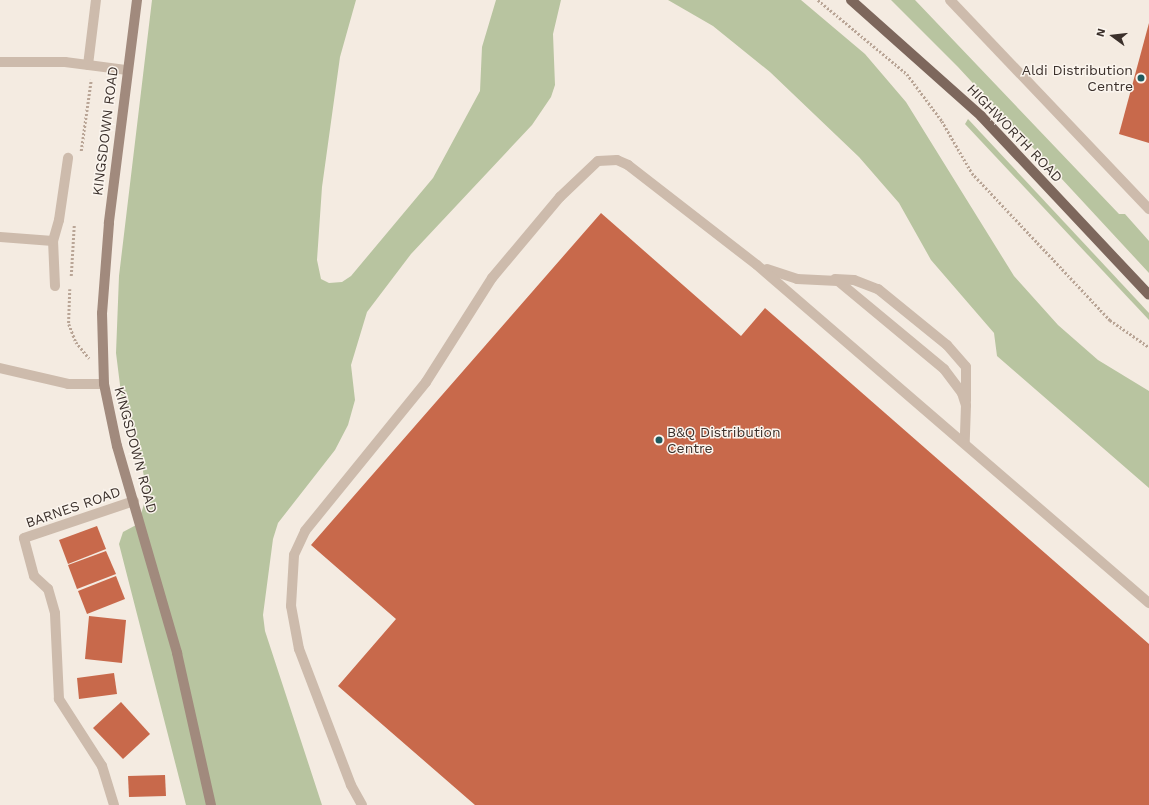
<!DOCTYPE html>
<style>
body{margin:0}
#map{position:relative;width:1149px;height:805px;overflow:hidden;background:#f4ebe1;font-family:"Work Sans",sans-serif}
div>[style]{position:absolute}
.green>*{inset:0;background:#b8c4a0}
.building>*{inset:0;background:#c8694b}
.path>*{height:2.5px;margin-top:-1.25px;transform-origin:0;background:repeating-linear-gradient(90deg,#b9a596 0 2px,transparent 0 4px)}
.service>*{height:10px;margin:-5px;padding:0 5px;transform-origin:5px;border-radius:5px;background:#cdbbac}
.minor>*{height:10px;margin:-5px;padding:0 5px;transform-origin:5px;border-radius:5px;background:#cdbbac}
.secondary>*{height:10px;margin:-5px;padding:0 5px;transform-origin:5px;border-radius:5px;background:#a18a7d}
.primary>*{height:10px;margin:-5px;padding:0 5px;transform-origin:5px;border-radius:5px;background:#7d675c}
.dots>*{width:11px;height:11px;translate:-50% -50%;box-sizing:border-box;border:2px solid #fbf5ee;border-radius:50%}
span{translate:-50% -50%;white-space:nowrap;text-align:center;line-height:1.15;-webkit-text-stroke:3px #fbf5ee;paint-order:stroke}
.poi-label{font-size:14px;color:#3b302b}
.right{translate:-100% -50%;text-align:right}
.left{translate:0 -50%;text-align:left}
.street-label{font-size:14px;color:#3b302b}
.north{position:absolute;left:1093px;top:16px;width:40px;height:40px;-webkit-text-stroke:3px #fbf5ee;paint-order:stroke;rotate:285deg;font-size:11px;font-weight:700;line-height:16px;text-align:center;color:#3b302b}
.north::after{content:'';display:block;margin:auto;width:14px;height:18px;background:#3b302b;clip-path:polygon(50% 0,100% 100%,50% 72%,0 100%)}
</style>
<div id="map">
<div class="green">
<div style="clip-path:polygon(152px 0,356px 0,340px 57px,322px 187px,317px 260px,321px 279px,329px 283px,342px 282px,351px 276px,433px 178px,480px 91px,482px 47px,496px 0,561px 0,553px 34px,555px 85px,551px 97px,532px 125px,411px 254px,367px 312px,351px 365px,355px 400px,348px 425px,335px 450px,278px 523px,273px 539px,263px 615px,265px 631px,322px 805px,186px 805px,119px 544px,123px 532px,138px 524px,147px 494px,140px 454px,122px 401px,116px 353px,119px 276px)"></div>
<div style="clip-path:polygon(668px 0,801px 0,865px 54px,906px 102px,1014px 276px,1058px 325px,1098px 360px,1149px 391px,1149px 488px,997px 356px,994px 333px,931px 260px,899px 203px,859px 157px,770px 72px,713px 26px)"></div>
<div style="clip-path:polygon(891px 0,915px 0,1119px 214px,1125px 214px,1149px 241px,1149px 273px,958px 67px)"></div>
<div style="clip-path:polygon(968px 119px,1149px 313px,1149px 320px,965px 124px)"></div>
</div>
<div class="building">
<div style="clip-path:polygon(1149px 23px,1149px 143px,1119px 134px)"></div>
<div style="clip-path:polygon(601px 213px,741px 336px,765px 308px,1149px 644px,1149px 805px,475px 805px,338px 686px,396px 619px,311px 545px)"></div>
<div style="clip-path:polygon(97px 526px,106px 549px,68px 564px,59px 540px)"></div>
<div style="clip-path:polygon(106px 551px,116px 574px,77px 589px,68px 565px)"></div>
<div style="clip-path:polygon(116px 576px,125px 599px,87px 614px,78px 591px)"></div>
<div style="clip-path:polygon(89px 616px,126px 620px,122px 663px,85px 659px)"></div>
<div style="clip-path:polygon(114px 673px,117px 694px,79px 699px,77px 678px)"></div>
<div style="clip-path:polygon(121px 702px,150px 734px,123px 759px,93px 728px)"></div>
<div style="clip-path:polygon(165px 775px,166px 796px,129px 797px,128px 776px)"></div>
</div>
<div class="path">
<div style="left:818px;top:0;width:116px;rotate:39.7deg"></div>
<div style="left:907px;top:74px;width:59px;rotate:53.3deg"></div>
<div style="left:942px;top:121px;width:60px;rotate:60deg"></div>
<div style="left:972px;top:173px;width:202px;rotate:46.8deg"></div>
<div style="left:1110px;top:320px;width:47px;rotate:34.7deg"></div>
<div style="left:81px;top:151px;width:72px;rotate:-82deg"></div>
<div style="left:71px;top:276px;width:51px;rotate:-86.6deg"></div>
<div style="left:70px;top:289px;width:35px;rotate:92deg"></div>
<div style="left:69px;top:324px;width:19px;rotate:69deg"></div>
<div style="left:76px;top:342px;width:21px;rotate:51deg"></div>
</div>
<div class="service">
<div style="left:88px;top:65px;width:65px;rotate:-83deg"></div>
<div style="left:767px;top:269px;width:32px;rotate:18deg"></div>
<div style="left:797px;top:279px;width:41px;rotate:2.8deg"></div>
<div style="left:838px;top:281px;width:138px;rotate:39.7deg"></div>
<div style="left:944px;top:369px;width:30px;rotate:53deg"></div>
<div style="left:962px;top:393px;width:13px;rotate:72deg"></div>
<div style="left:966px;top:405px;width:37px;rotate:92deg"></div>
<div style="left:835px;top:279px;width:19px;rotate:3deg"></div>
<div style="left:854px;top:280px;width:26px;rotate:21deg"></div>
<div style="left:878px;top:289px;width:89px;rotate:39.1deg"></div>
<div style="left:947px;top:345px;width:29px;rotate:49deg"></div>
<div style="left:966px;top:367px;width:34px;rotate:90deg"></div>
<div style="left:0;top:368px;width:70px;rotate:13.2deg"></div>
<div style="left:68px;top:384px;width:36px"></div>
<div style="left:362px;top:805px;width:23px;rotate:-119deg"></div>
<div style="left:351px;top:785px;width:146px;rotate:-110.9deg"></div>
<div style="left:299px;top:649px;width:44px;rotate:-100.5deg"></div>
<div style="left:291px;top:606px;width:51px;rotate:-86.6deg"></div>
<div style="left:294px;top:555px;width:26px;rotate:-65deg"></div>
<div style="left:305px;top:531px;width:192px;rotate:-50.9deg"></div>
<div style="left:426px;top:382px;width:123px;rotate:-57.6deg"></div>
<div style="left:492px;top:278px;width:106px;rotate:-50deg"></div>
<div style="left:560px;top:197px;width:52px;rotate:-43.5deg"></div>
<div style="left:598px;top:161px;width:19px;rotate:-3deg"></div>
<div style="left:617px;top:160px;width:12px;rotate:24deg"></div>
<div style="left:628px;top:165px;width:163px;rotate:37.8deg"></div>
<div style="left:757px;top:265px;width:518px;rotate:40.77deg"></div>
</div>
<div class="minor">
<div style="left:950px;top:0;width:289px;rotate:46.4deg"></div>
<div style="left:0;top:62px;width:65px"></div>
<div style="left:65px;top:62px;width:63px;rotate:7.4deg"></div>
<div style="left:0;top:237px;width:53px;rotate:4.3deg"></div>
<div style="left:55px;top:286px;width:45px;rotate:-92.5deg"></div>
<div style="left:53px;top:241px;width:22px;rotate:-74deg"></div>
<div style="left:59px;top:220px;width:63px;rotate:-81.7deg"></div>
<div style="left:114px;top:805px;width:41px;rotate:-107.1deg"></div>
<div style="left:102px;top:766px;width:80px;rotate:-122.7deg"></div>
<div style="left:59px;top:699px;width:86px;rotate:-92.7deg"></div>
<div style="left:55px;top:613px;width:25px;rotate:-106deg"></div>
<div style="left:48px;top:589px;width:19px;rotate:-137deg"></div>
<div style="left:34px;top:576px;width:39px;rotate:-105deg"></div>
<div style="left:24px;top:538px;width:116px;rotate:-18.6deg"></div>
</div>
<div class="secondary">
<div style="left:137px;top:0;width:225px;rotate:97.2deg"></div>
<div style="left:109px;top:223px;width:90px;rotate:94.4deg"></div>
<div style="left:102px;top:313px;width:71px;rotate:88.4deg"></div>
<div style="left:104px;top:384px;width:63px;rotate:78.2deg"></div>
<div style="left:117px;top:446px;width:216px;rotate:73.8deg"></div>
<div style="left:177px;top:653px;width:156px;rotate:77.4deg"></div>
</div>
<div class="primary">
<div style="left:851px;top:0;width:174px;rotate:41.7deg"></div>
<div style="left:981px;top:116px;width:245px;rotate:46.8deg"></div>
</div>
<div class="dots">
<div style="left:1141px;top:78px;background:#1f5a5e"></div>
<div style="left:659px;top:440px;background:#1f5a5e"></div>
</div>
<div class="poi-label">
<span class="right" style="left:1133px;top:78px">Aldi Distribution<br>Centre</span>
<span class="left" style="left:667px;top:440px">B&amp;Q Distribution<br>Centre</span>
</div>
<div class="street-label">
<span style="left:105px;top:131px;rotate:-83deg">KINGSDOWN ROAD</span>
<span style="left:1015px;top:133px;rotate:46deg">HIGHWORTH ROAD</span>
<span style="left:136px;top:450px;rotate:75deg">KINGSDOWN ROAD</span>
<span style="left:73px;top:507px;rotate:-19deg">BARNES ROAD</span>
</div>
<div class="north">N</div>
</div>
